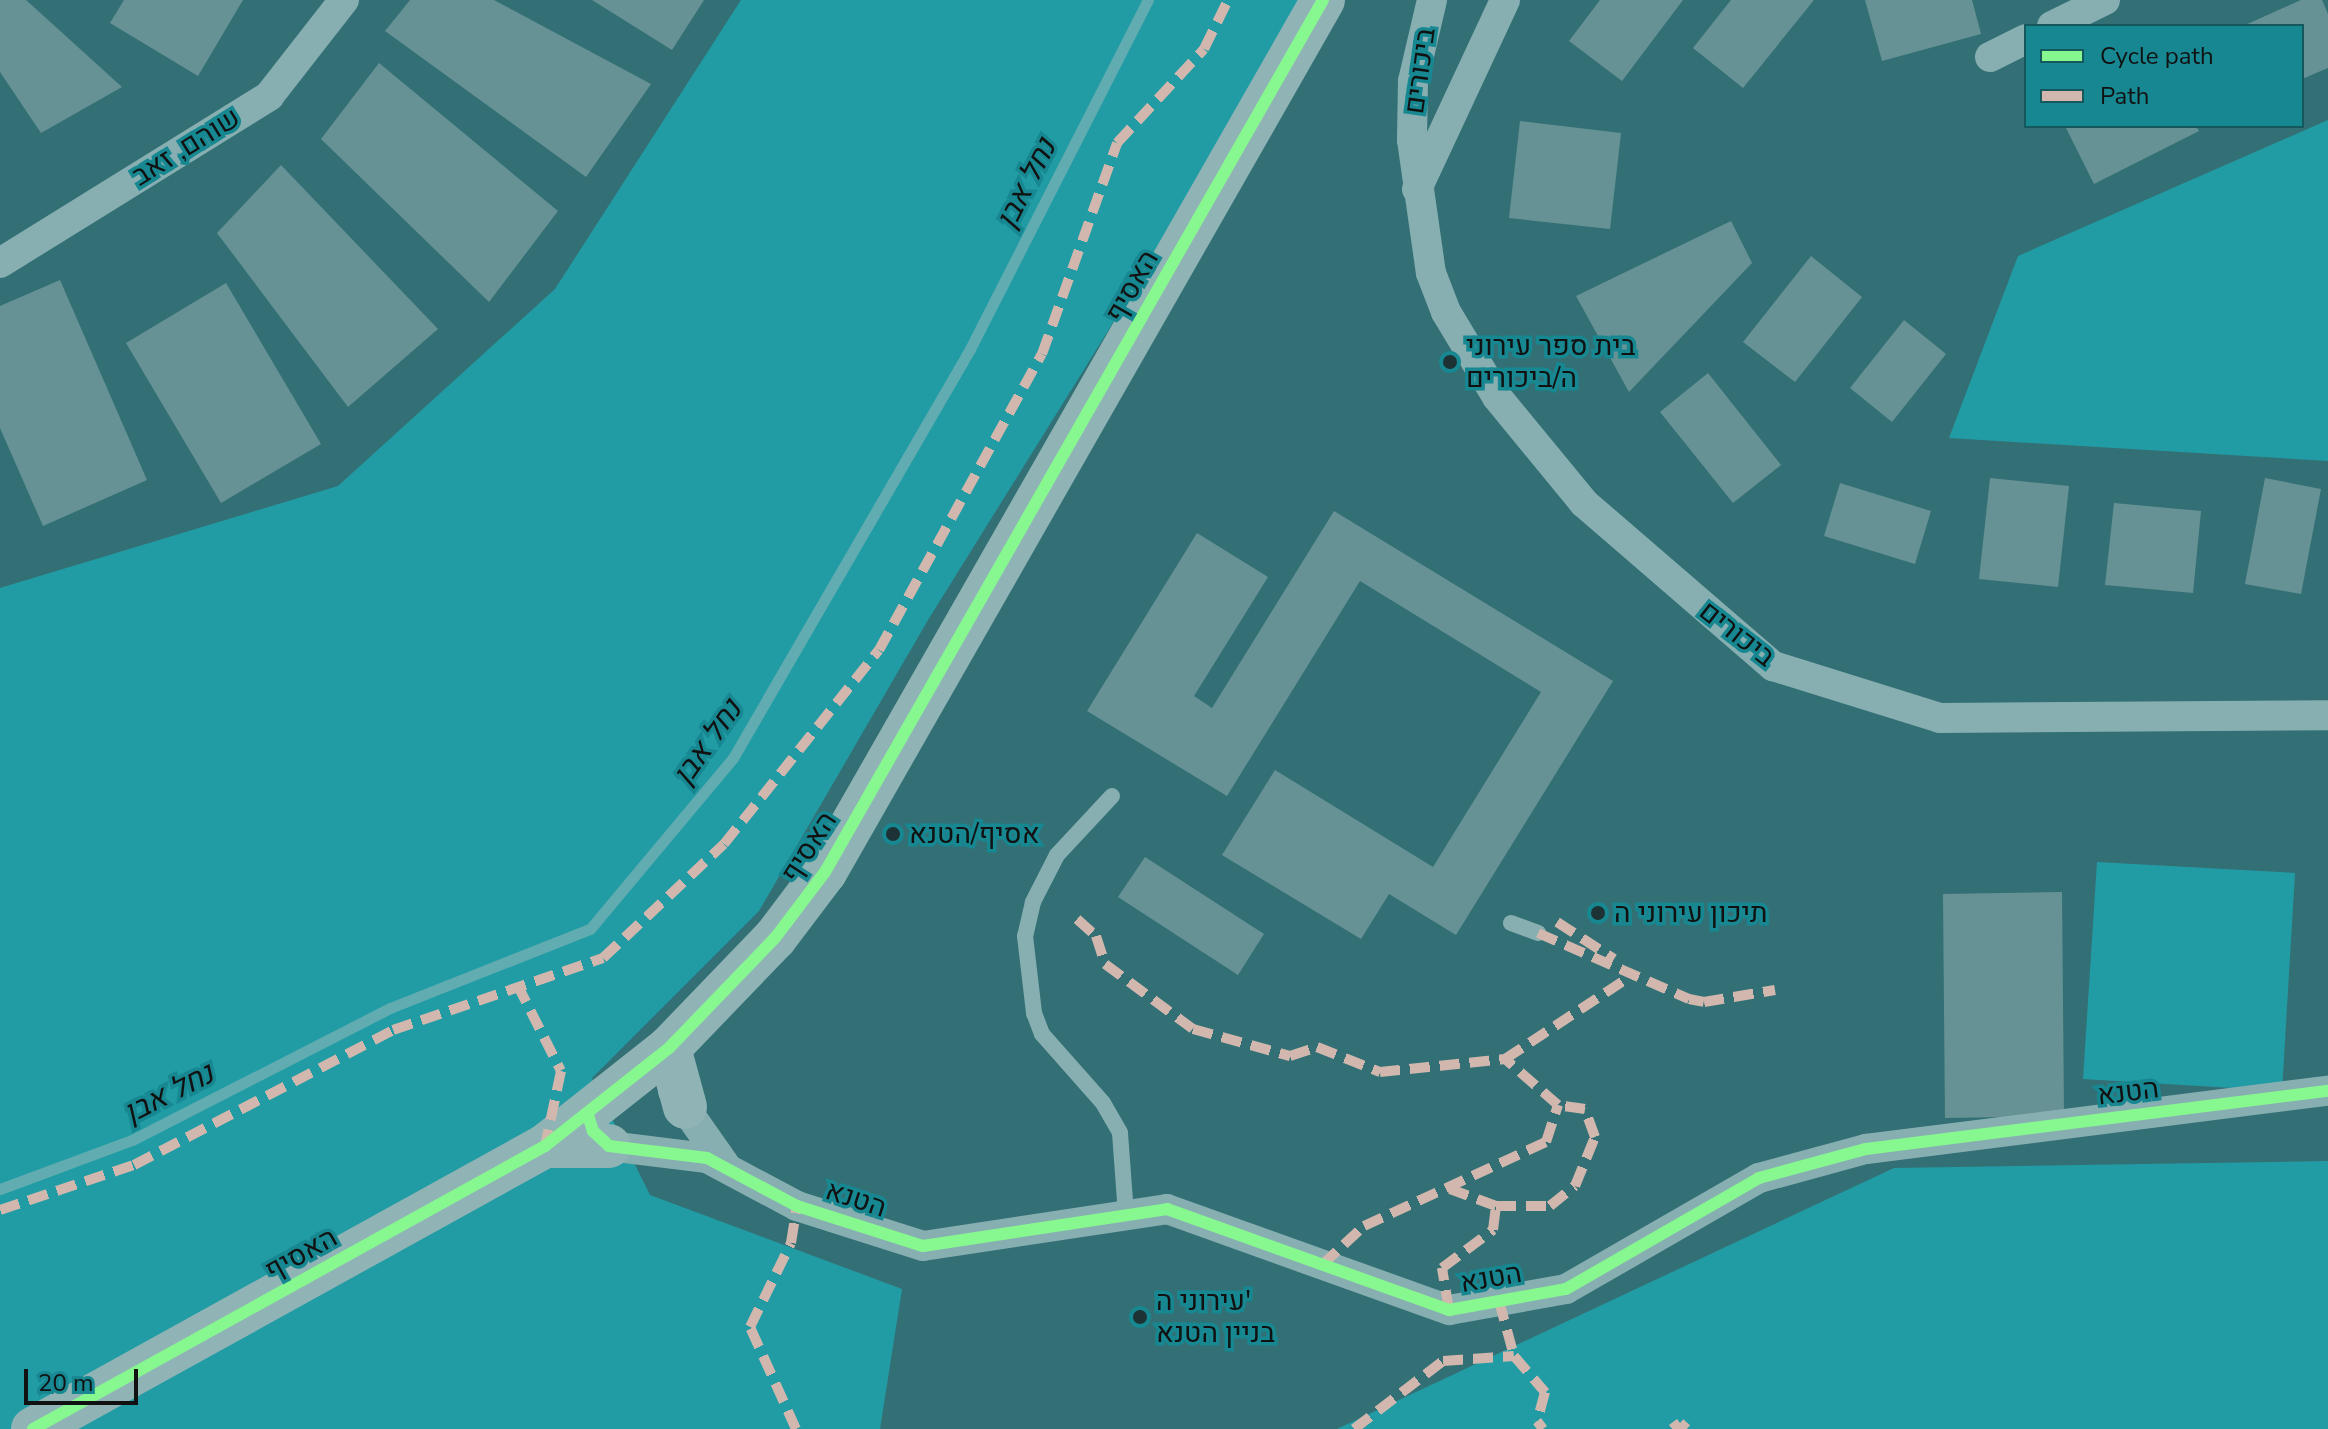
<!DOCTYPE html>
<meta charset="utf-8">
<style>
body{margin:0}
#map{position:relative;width:2328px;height:1429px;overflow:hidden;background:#337075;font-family:"Nunito Sans",Heebo,sans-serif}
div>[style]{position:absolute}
.green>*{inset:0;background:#229ca4}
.stream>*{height:11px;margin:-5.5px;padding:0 5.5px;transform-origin:5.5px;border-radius:5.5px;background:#60acb1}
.building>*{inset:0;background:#669295}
.lane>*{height:16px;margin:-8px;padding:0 8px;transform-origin:8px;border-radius:8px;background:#87afb1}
.street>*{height:30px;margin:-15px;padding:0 15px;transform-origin:15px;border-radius:15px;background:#87afb1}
.secondary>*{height:44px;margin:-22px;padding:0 22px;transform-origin:22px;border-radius:22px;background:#90b4b6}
.quiet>*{height:10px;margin-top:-5px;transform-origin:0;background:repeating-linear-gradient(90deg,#d1b7ad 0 20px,transparent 0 30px)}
.cycleway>*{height:12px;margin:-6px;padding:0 6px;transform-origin:6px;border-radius:6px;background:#87f88f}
.dots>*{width:22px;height:22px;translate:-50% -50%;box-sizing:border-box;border:4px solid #178891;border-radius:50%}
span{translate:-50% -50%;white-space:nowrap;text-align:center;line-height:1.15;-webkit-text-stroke:7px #178891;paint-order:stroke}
.street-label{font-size:28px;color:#111}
.poi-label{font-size:28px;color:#111}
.left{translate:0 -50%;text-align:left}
.water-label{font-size:30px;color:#111;font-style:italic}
.legend{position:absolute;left:2024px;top:24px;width:280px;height:104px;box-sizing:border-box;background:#178891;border:2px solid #15585e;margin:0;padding:10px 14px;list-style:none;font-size:24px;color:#111}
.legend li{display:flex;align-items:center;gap:16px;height:40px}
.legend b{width:40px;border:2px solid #15585e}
.scale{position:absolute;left:24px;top:1369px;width:114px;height:36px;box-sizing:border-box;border:4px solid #111;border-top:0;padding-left:10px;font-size:24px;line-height:28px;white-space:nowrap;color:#111;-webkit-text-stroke:6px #178891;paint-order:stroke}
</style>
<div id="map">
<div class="green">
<div style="clip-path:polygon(741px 0,1314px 0,928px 620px,759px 911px,592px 1078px,650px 1195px,902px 1289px,880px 1429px,0 1429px,0 588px,338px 486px,555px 289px)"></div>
<div style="clip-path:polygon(2328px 120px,2328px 461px,1949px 438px,2018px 256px)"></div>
<div style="clip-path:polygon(2097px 862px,2295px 873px,2282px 1091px,2083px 1079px)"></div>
<div style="clip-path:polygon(2328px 1161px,2328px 1429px,1337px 1429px,1894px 1168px)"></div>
</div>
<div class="stream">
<div style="left:0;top:1189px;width:141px;rotate:-20.4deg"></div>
<div style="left:132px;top:1140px;width:290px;rotate:-27.1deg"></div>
<div style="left:390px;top:1008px;width:215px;rotate:-21.6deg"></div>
<div style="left:590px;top:929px;width:223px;rotate:-50.1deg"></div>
<div style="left:733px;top:758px;width:473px;rotate:-59.9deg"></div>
<div style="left:970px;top:349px;width:392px;rotate:-63deg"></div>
</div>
<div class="building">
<div style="clip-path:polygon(0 0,26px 0,122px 87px,41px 133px,0 72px)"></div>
<div style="clip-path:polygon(124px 0,243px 0,198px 76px,110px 23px)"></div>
<div style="clip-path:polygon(410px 0,494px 0,651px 84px,586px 177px,385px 31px)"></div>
<div style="clip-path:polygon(592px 0,704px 0,672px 50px)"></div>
<div style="clip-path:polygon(1600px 0,1683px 0,1622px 81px,1569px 41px)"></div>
<div style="clip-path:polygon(1731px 0,1814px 0,1743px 88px,1693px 48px)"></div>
<div style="clip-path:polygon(1865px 0,1972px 0,1981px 34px,1882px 61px)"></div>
<div style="clip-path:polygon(2301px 0,2322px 0,2328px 14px,2328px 68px,2302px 79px,2302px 26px,2243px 26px)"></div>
<div style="clip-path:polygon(379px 63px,558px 211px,489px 302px,321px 139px)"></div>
<div style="clip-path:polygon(1520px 121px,1621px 133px,1610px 229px,1509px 218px)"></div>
<div style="clip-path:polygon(2065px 126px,2196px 126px,2199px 131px,2094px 184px)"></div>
<div style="clip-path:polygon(281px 165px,438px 329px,348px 407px,217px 233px)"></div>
<div style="clip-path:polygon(1731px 221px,1752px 263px,1629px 392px,1576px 296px)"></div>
<div style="clip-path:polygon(1811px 256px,1862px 297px,1795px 382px,1743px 342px)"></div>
<div style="clip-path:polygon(60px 280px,147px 480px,43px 526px,0 428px,0 306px)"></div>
<div style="clip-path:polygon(226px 283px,321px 444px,221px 503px,126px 343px)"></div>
<div style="clip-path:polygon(1904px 320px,1946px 354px,1892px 422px,1850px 388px)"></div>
<div style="clip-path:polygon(1708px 373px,1781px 465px,1733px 503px,1660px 412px)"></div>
<div style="clip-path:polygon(1990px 478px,2069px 486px,2058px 587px,1979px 579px)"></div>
<div style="clip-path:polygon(2265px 478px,2321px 489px,2301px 594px,2245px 584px)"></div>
<div style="clip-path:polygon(1840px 483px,1931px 511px,1915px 564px,1824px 536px)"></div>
<div style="clip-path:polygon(2114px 503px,2201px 511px,2193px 593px,2105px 585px)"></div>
<div style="clip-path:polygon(1334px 511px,1613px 681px,1456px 935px,1389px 894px,1361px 939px,1222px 855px,1275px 770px,1433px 867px,1541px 692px,1360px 581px,1227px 796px,1087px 711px,1197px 533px,1268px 577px,1194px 696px,1212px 708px)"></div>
<div style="clip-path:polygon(1145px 857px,1264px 934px,1238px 975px,1118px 897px)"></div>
<div style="clip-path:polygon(2062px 892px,2064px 1116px,1945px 1118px,1943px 894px)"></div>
</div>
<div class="lane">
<div style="left:1112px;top:796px;width:81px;rotate:133deg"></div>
<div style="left:1057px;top:855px;width:53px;rotate:117.1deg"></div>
<div style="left:1033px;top:902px;width:35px;rotate:103deg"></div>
<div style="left:1025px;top:936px;width:78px;rotate:83.3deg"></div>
<div style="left:1034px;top:1013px;width:22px;rotate:69deg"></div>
<div style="left:1042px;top:1034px;width:92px;rotate:48.5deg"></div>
<div style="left:1103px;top:1103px;width:34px;rotate:60deg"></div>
<div style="left:1120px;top:1133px;width:82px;rotate:85.8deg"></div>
<div style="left:1511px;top:923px;width:29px;rotate:20deg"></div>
</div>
<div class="street">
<div style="left:1432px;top:0;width:83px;rotate:103.2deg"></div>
<div style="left:1413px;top:81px;width:59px;rotate:91deg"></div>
<div style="left:1412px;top:140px;width:134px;rotate:81.9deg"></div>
<div style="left:1431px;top:273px;width:42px;rotate:69deg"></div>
<div style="left:1446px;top:312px;width:99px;rotate:59deg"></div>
<div style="left:1497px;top:397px;width:137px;rotate:50.6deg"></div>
<div style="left:1584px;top:503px;width:250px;rotate:40.8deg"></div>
<div style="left:1773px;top:666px;width:175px;rotate:17.3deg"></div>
<div style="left:1940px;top:718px;width:388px;rotate:-0.4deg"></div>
<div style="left:2052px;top:26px;width:59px;rotate:-26.1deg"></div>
<div style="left:1990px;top:57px;width:40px;rotate:-26.6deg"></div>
<div style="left:1417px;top:189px;width:208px;rotate:-65deg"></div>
<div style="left:0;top:263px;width:317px;rotate:-31.8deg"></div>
<div style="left:269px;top:96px;width:122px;rotate:-52deg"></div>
<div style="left:673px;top:1091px;width:90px;rotate:54.9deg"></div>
<div style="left:596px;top:1135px;width:17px;rotate:40deg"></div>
<div style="left:609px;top:1146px;width:99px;rotate:7deg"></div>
<div style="left:707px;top:1158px;width:102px;rotate:28.1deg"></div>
<div style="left:797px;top:1206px;width:132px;rotate:17.6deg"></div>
<div style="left:923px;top:1246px;width:247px;rotate:-8.6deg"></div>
<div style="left:1167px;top:1209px;width:300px;rotate:19.7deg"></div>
<div style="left:1449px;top:1310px;width:119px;rotate:-10.2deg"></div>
<div style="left:1566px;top:1289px;width:223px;rotate:-29.9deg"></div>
<div style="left:1759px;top:1178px;width:111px;rotate:-15.2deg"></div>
<div style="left:1866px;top:1149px;width:466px;rotate:-7.2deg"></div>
</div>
<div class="secondary">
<div style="left:669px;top:1048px;width:61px;rotate:74.8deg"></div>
<div style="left:545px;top:1146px;width:64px"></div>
<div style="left:33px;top:1429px;width:585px;rotate:-28.93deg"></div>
<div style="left:545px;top:1146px;width:158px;rotate:-38.3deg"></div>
<div style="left:669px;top:1048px;width:153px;rotate:-46.1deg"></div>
<div style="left:775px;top:938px;width:83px;rotate:-52.9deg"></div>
<div style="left:825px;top:872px;width:1004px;rotate:-60.27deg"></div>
</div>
<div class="quiet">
<div style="left:1077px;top:919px;width:25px;rotate:42deg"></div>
<div style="left:1096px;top:936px;width:29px;rotate:72deg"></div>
<div style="left:1105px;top:964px;width:109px;rotate:36.5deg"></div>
<div style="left:1193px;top:1029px;width:101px;rotate:15.6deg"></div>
<div style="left:1290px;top:1056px;width:28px;rotate:-18deg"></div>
<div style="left:1317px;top:1047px;width:68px;rotate:21.6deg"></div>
<div style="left:1380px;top:1072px;width:126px;rotate:-5.9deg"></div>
<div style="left:1505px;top:1059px;width:151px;rotate:-33.4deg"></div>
<div style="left:1557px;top:922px;width:68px;rotate:33deg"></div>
<div style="left:1538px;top:933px;width:165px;rotate:23.6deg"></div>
<div style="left:1689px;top:999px;width:15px;rotate:11deg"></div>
<div style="left:1704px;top:1002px;width:72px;rotate:-9.6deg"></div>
<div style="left:517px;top:984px;width:97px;rotate:63.2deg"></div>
<div style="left:561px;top:1071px;width:77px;rotate:102deg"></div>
<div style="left:1496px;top:1206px;width:54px"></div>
<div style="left:1550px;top:1206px;width:32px;rotate:-39deg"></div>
<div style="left:1575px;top:1186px;width:53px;rotate:-67.8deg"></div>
<div style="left:1595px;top:1137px;width:30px;rotate:-110deg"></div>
<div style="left:1585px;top:1109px;width:27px;rotate:-172deg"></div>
<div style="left:0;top:1210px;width:141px;rotate:-18.6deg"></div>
<div style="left:134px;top:1165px;width:292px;rotate:-27.5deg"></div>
<div style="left:393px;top:1030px;width:222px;rotate:-18.9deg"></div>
<div style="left:603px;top:958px;width:166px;rotate:-43.3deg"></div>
<div style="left:724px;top:844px;width:248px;rotate:-51.4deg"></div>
<div style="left:879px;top:650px;width:338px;rotate:-61.2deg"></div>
<div style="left:1042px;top:354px;width:224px;rotate:-70.4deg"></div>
<div style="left:1117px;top:143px;width:128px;rotate:-47.2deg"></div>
<div style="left:1204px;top:49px;width:55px;rotate:-63.9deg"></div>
<div style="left:1322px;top:1265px;width:57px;rotate:-42.9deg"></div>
<div style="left:1364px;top:1226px;width:200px;rotate:-24.8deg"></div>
<div style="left:1546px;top:1142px;width:39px;rotate:-72deg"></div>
<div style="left:1558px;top:1105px;width:70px;rotate:-139deg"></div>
<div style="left:1499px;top:1301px;width:57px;rotate:74.7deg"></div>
<div style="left:1514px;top:1356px;width:48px;rotate:49.3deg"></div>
<div style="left:1545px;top:1392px;width:30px;rotate:105deg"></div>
<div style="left:1537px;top:1421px;width:10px;rotate:53deg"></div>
<div style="left:1449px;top:1310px;width:43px;rotate:-99.5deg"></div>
<div style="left:1442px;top:1268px;width:64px;rotate:-36.7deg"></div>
<div style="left:1493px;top:1230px;width:24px;rotate:-83deg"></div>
<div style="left:1496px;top:1206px;width:49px;rotate:-159.7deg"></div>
<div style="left:796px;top:1429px;width:112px;rotate:-114.3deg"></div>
<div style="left:750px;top:1327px;width:93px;rotate:-64deg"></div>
<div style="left:791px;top:1243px;width:37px;rotate:-81deg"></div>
<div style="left:1354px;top:1429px;width:112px;rotate:-37.4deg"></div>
<div style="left:1443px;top:1361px;width:71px;rotate:-4deg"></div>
<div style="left:1672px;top:1429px;width:10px;rotate:-37deg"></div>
<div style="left:1680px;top:1423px;width:9px;rotate:41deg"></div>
</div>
<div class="cycleway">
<div style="left:588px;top:1115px;width:17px;rotate:73deg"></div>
<div style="left:593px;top:1131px;width:22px;rotate:43deg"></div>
<div style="left:609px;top:1146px;width:99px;rotate:7deg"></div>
<div style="left:707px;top:1158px;width:102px;rotate:28.1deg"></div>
<div style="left:797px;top:1206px;width:132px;rotate:17.6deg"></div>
<div style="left:923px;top:1246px;width:247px;rotate:-8.6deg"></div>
<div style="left:1167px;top:1209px;width:300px;rotate:19.7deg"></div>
<div style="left:1449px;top:1310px;width:119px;rotate:-10.2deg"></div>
<div style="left:1566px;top:1289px;width:223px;rotate:-29.9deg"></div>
<div style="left:1759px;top:1178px;width:111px;rotate:-15.2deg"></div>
<div style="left:1866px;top:1149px;width:466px;rotate:-7.2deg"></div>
<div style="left:33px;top:1429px;width:585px;rotate:-28.93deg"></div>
<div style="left:545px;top:1146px;width:158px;rotate:-38.3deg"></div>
<div style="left:669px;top:1048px;width:153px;rotate:-46.1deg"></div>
<div style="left:775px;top:938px;width:83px;rotate:-52.9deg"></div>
<div style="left:825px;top:872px;width:1004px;rotate:-60.27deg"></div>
</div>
<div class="dots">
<div style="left:1450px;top:362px;background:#1d3234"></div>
<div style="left:893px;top:834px;background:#1d3234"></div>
<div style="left:1598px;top:913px;background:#1d3234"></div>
<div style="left:1140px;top:1317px;background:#1d3234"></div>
</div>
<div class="street-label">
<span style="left:1420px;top:71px;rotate:-82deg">ביכורים</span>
<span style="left:186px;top:147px;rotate:-32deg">שוהם, זאב</span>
<span style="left:1132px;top:286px;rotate:-60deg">האסיף</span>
<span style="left:1737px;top:634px;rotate:38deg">ביכורים</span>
<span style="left:809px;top:847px;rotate:-57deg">האסיף</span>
<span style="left:2128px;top:1092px;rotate:-7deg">הטנא</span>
<span style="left:856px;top:1199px;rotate:18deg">הטנא</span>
<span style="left:301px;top:1254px;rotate:-29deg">האסיף</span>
<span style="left:1491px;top:1278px;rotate:-10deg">הטנא</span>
</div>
<div class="poi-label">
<span class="left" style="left:1466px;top:362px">בית ספר עירוני<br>ה/ביכורים</span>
<span class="left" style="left:909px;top:834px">אסיף/הטנא</span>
<span class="left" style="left:1614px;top:913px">תיכון עירוני ה</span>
<span class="left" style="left:1156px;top:1317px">עירוני ה'<br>בניין הטנא</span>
</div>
<div class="water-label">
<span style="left:1027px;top:184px;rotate:-63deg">נחל אבן</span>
<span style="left:708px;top:743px;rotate:-55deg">נחל אבן</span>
<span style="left:169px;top:1094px;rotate:-27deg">נחל אבן</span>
</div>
<ul class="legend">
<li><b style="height:10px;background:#87f88f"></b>Cycle path</li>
<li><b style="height:10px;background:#d1b7ad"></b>Path</li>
</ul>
<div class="scale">20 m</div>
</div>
